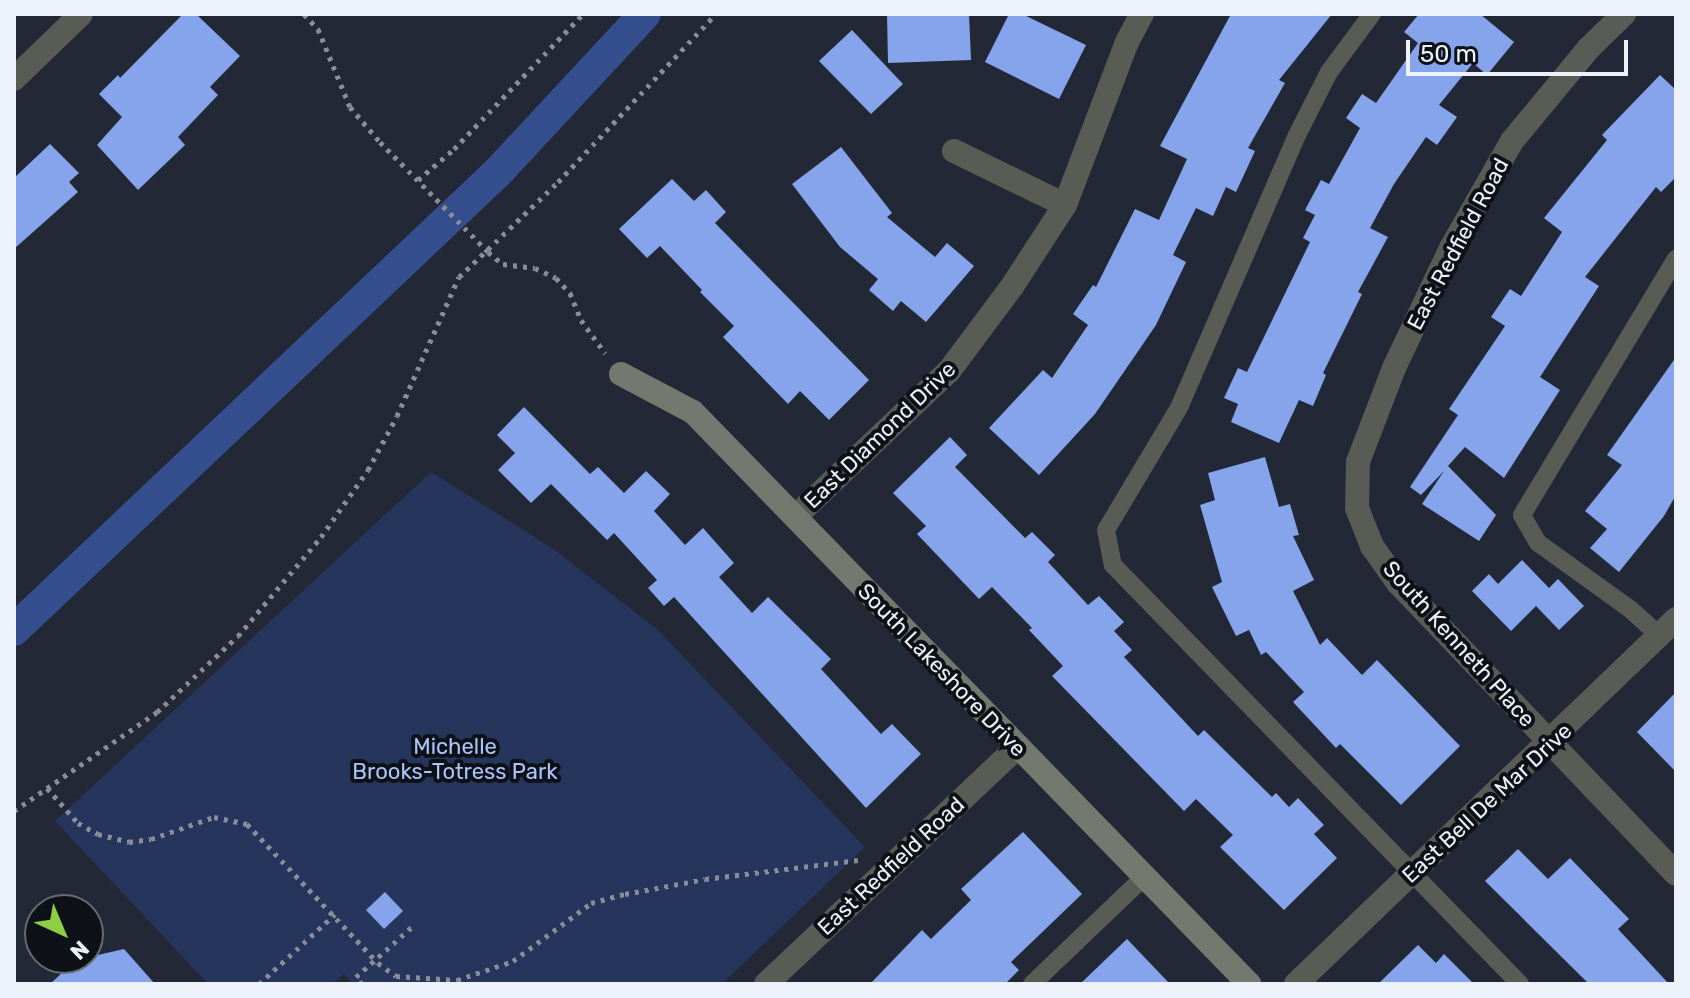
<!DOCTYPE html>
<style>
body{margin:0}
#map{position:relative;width:1690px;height:998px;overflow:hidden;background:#222835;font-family:Rubik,sans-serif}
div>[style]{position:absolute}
.green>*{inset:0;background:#26355c}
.canal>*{height:32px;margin:-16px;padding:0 16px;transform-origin:16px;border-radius:16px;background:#354e8d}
.building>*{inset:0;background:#86a4eb}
.path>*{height:5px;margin-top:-2.5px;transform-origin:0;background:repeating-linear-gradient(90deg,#888d98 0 4px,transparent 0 10px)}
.lane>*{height:18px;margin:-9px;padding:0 9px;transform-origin:9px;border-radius:9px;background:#585c55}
.street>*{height:24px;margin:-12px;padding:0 12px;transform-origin:12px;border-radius:12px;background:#585c55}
.secondary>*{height:24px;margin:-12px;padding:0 12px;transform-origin:12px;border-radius:12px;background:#73796e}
span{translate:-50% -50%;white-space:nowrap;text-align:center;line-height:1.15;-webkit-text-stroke:8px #0e1117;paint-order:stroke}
.street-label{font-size:22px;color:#ecf1fa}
.park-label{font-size:22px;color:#abc4fb}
.frame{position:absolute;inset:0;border:16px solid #ecf1fa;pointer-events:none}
.north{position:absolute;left:24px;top:894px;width:80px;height:80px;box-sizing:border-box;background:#0e1117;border:2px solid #676b72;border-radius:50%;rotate:136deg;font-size:22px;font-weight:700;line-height:32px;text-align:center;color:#ecf1fa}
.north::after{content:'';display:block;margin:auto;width:28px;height:36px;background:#8dce44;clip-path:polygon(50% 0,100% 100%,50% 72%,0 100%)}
.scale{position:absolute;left:1406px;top:40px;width:222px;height:36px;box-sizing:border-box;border:4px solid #ecf1fa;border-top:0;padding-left:10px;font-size:24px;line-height:28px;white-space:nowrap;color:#ecf1fa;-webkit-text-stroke:6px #0e1117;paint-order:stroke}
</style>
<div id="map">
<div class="green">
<div style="clip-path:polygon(431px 472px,552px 548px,658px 630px,865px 847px,722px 984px,353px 984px,344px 974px,332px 984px,208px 984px,55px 821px)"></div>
</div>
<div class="canal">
<div style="left:14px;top:630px;width:665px;rotate:-43.42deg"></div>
<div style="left:497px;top:173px;width:217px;rotate:-47.1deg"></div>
</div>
<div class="building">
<div style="clip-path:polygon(183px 14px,196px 14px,240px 56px,210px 87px,218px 95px,178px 137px,185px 145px,138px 190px,97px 145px,122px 117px,99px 94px,118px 75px,120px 78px)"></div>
<div style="clip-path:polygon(887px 14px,969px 14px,971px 60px,888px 63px)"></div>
<div style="clip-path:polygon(1009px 14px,1022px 14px,1086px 45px,1059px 99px,985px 62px)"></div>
<div style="clip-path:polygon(1231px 14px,1332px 14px,1279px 80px,1285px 83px,1248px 148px,1255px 151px,1236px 192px,1226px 187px,1213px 216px,1196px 208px,1173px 255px,1186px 262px,1156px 325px,1095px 414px,1039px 475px,989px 428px,1043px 370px,1052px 378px,1088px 325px,1073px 314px,1093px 285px,1096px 287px,1135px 209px,1159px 220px,1187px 159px,1160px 146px)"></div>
<div style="clip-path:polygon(1419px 14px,1480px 14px,1514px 42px,1487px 75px,1473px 63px,1439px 105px,1457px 117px,1437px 145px,1426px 137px,1394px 184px,1370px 228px,1388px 237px,1358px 292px,1362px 294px,1323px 373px,1326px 375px,1313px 406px,1299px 400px,1279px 443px,1231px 422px,1238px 404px,1224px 398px,1238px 368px,1247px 372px,1310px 242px,1303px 238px,1315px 215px,1305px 210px,1321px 180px,1329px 184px,1360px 128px,1346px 118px,1362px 94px,1376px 103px,1418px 43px,1404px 32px)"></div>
<div style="clip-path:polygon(852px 30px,903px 84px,871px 114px,819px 61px)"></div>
<div style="clip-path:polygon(1660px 75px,1676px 90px,1676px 177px,1661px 192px,1656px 187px,1585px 277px,1599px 286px,1540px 377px,1560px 390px,1504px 478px,1465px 447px,1448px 466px,1496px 515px,1479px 541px,1422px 504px,1444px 471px,1421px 495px,1410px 487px,1458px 415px,1449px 409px,1505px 326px,1491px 317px,1510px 289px,1521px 296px,1562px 232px,1544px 218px,1607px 140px,1602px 135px)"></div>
<div style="clip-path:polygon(50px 144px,79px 173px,69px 182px,78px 192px,14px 249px,14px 178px)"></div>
<div style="clip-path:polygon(841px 147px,892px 213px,887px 217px,935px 257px,947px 243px,974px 266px,926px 322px,901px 301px,893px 311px,869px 290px,878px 279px,840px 247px,792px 184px)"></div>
<div style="clip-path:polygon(672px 179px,694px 201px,706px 190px,726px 212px,715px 223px,869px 380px,829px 420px,800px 391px,788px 404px,723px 337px,734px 326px,700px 292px,702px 290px,660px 246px,647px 258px,619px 229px)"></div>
<div style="clip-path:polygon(1676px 357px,1676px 495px,1664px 516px,1619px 572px,1590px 548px,1607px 529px,1585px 511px,1622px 465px,1607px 455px)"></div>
<div style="clip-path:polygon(524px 407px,590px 474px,598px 467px,624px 493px,646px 471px,670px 494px,654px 511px,685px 545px,703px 528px,734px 563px,719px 577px,752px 613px,768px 597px,831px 659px,821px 669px,881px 734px,892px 724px,921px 754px,866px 808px,674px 597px,664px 606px,648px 588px,657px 580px,614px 533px,607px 540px,551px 484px,531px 503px,498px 470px,515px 453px,497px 435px)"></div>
<div style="clip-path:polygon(950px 437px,967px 455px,955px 467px,1025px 538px,1032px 532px,1055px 555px,1048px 562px,1088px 605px,1099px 596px,1124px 622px,1114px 631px,1132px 650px,1124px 657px,1198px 736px,1204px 730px,1272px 797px,1276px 793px,1289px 807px,1298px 798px,1324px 825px,1314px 834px,1337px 858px,1284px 910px,1220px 847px,1233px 835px,1196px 799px,1184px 811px,1052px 676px,1063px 666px,1029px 630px,1032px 628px,992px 587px,979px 599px,917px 534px,926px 526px,893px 493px)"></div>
<div style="clip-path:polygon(1265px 457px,1279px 507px,1290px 504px,1299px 535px,1293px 536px,1314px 580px,1293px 591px,1320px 645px,1327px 638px,1362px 675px,1377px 660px,1460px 746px,1401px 805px,1340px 744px,1336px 748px,1293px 702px,1304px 692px,1266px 652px,1261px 655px,1249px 630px,1236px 636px,1212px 587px,1222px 582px,1200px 505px,1215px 500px,1208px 473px)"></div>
<div style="clip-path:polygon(1522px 560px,1549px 588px,1558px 579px,1584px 606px,1559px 630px,1536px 606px,1511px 631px,1472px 591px,1489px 574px,1498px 584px)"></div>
<div style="clip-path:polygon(1676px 692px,1676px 772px,1637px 732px)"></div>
<div style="clip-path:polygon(1023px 832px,1082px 894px,1011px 962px,1019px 970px,1005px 984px,870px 984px,922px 930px,931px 939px,971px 900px,961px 889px)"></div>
<div style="clip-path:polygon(1518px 849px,1548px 879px,1570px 858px,1629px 919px,1618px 929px,1669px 984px,1589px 984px,1485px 881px)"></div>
<div style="clip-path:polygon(385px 892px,403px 911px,384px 929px,366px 910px)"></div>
<div style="clip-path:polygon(1127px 939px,1170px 984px,1080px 984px)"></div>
<div style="clip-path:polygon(1418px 945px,1436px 963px,1444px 954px,1474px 984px,1378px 984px)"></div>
<div style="clip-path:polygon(124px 949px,155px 984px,50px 984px,76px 960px)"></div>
</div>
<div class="path">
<div style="left:304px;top:14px;width:21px;rotate:47deg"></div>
<div style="left:318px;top:29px;width:84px;rotate:67.7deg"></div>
<div style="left:350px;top:107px;width:46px;rotate:49.4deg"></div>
<div style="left:380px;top:142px;width:154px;rotate:45.5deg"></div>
<div style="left:488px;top:252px;width:19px;rotate:39deg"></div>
<div style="left:503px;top:264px;width:32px;rotate:7deg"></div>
<div style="left:535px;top:268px;width:23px;rotate:25deg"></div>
<div style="left:556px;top:278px;width:21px;rotate:47deg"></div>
<div style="left:570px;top:293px;width:29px;rotate:68deg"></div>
<div style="left:581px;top:320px;width:41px;rotate:54deg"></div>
<div style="left:418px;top:180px;width:48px;rotate:-40.7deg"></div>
<div style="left:454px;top:149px;width:187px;rotate:-46.3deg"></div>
<div style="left:47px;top:788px;width:47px;rotate:48.5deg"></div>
<div style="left:78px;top:823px;width:23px;rotate:29deg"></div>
<div style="left:98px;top:834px;width:32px;rotate:14deg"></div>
<div style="left:129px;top:842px;width:22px;rotate:-8deg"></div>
<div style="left:151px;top:839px;width:67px;rotate:-19.2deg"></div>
<div style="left:214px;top:817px;width:34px;rotate:12deg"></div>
<div style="left:247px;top:824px;width:191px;rotate:46.7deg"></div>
<div style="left:378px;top:963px;width:22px;rotate:36deg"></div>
<div style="left:396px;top:976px;width:61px;rotate:3.8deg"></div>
<div style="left:457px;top:980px;width:59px;rotate:-18.7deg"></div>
<div style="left:513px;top:961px;width:97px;rotate:-36.6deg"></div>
<div style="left:591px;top:903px;width:35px;rotate:-15deg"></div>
<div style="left:625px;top:894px;width:81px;rotate:-10.6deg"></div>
<div style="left:705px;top:879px;width:154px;rotate:-7.1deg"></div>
<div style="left:14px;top:811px;width:174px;rotate:-34.7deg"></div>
<div style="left:157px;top:712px;width:111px;rotate:-43.2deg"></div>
<div style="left:238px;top:636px;width:129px;rotate:-50deg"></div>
<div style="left:321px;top:537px;width:82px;rotate:-55deg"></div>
<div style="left:368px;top:470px;width:61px;rotate:-61.8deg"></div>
<div style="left:397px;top:416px;width:152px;rotate:-66deg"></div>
<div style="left:459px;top:277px;width:137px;rotate:-43.8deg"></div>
<div style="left:558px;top:182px;width:231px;rotate:-46.8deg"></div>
<div style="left:259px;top:984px;width:103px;rotate:-42.6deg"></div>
<div style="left:362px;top:984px;width:9px;rotate:-131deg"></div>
<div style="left:356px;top:977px;width:78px;rotate:-41.9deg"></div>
</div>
<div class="lane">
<div style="left:1372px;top:14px;width:72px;rotate:126.6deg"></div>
<div style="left:1329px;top:72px;width:71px;rotate:116.9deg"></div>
<div style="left:1297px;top:135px;width:295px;rotate:113.4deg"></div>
<div style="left:1180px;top:406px;width:144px;rotate:120.8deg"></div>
<div style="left:1106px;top:530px;width:36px;rotate:79deg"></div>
<div style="left:1113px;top:565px;width:584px;rotate:45.83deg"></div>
<div style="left:1660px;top:636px;width:40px;rotate:-138deg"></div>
<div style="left:1630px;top:609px;width:113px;rotate:-144.3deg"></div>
<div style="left:1538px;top:543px;width:32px;rotate:-120deg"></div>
<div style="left:1522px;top:515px;width:299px;rotate:-59deg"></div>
<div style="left:1032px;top:984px;width:155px;rotate:-43.7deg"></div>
</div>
<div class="street">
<div style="left:1624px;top:14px;width:49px;rotate:135.8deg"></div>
<div style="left:1589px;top:48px;width:121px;rotate:129.6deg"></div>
<div style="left:1512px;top:141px;width:123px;rotate:119.7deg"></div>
<div style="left:1451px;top:248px;width:133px;rotate:115.4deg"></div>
<div style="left:1394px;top:368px;width:101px;rotate:111deg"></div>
<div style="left:1358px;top:462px;width:46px;rotate:91.2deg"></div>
<div style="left:1357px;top:508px;width:41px;rotate:68.5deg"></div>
<div style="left:1372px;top:546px;width:45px;rotate:54.9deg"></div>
<div style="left:1398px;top:583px;width:402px;rotate:46.3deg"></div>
<div style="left:14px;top:79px;width:93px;rotate:-44.1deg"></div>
<div style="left:954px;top:151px;width:123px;rotate:25.9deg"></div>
<div style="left:795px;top:517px;width:212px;rotate:-43.5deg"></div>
<div style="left:949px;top:371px;width:107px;rotate:-53.3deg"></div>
<div style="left:1013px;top:285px;width:95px;rotate:-57deg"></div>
<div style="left:1065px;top:205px;width:172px;rotate:-69.2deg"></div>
<div style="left:1126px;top:44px;width:34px;rotate:-62deg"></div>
<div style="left:766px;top:984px;width:344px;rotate:-43.3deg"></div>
<div style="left:1296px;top:984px;width:527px;rotate:-43.85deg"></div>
</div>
<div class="secondary">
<div style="left:621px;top:374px;width:81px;rotate:27.8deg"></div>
<div style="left:693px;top:412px;width:798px;rotate:45.81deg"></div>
</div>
<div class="street-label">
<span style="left:1458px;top:244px;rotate:-62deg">East Redfield Road</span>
<span style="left:880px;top:435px;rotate:-44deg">East Diamond Drive</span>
<span style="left:1459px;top:644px;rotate:48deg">South Kenneth Place</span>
<span style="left:942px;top:670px;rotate:46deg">South Lakeshore Drive</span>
<span style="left:1487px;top:803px;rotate:-43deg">East Bell De Mar Drive</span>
<span style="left:891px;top:866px;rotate:-43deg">East Redfield Road</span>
</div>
<div class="park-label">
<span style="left:455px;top:759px">Michelle<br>Brooks-Totress Park</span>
</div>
<div class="frame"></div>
<div class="north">N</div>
<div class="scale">50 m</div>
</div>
